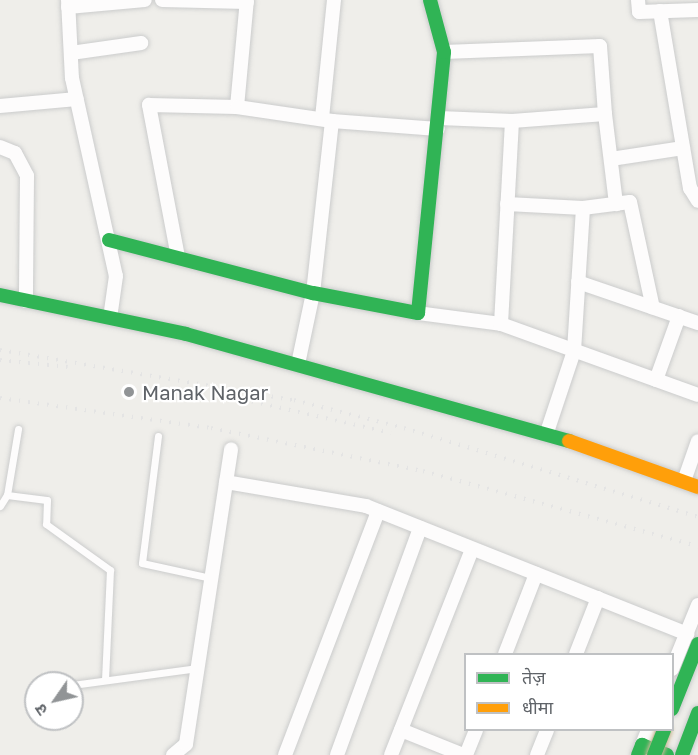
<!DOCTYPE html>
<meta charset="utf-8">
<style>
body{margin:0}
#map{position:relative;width:698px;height:755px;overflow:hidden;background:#efeeea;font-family:"Golos Text","Noto Sans Devanagari",sans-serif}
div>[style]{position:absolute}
.roads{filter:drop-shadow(0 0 2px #cbcccc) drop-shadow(0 0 2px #cbcccc)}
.lane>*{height:7px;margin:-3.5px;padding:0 3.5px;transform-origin:3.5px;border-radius:3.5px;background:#fdfcfc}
.street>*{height:14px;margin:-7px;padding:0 7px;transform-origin:7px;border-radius:7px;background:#fdfcfc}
.fast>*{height:14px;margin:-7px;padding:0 7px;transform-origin:7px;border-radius:7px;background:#30b455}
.slow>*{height:14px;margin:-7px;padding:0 7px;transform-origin:7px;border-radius:7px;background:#ff9f0a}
.rail>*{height:4px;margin-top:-2px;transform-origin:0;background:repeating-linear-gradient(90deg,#e4e4e4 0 1.5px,transparent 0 9.5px)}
.bridges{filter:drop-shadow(0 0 2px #c8b996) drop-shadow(0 0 2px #c8b996)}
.fast-bridge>*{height:14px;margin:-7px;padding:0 7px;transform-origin:7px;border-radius:7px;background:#30b455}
.dots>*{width:16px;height:16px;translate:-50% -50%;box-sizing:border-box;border:3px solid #fff;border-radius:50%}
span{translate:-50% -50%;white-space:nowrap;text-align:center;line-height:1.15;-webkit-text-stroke:4.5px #fff;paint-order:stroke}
.poi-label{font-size:20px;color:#5f6368}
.left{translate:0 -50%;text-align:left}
.legend{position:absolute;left:464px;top:653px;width:210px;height:78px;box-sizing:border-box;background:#fff;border:2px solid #bfc1c3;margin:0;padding:8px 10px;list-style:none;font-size:18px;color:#5f6368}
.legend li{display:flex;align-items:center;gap:12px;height:30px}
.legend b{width:30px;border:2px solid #bfc1c3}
.north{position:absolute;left:24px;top:671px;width:60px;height:60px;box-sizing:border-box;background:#fff;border:2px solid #bfc1c3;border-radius:50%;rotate:236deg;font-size:16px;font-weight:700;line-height:24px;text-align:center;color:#5f6368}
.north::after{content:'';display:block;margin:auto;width:21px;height:27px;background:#919496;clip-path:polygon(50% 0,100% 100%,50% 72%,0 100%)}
</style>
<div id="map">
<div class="roads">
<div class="lane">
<div style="left:158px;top:436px;width:128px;rotate:97.2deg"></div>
<div style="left:142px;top:563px;width:71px;rotate:12.3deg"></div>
<div style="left:7px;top:495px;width:40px;rotate:7.1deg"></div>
<div style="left:47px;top:500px;width:24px;rotate:92deg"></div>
<div style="left:46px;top:524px;width:79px;rotate:35.7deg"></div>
<div style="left:110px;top:570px;width:110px;rotate:92.6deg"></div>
<div style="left:0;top:506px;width:13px;rotate:-58deg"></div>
<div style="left:7px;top:495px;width:67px;rotate:-80.5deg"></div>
<div style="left:72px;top:685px;width:127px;rotate:-7.7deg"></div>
</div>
<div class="street">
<div style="left:68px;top:0;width:78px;rotate:87.1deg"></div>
<div style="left:72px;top:78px;width:203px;rotate:77.5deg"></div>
<div style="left:116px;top:276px;width:42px;rotate:98.1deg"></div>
<div style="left:162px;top:0;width:85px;rotate:1.3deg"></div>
<div style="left:638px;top:0;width:12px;rotate:85deg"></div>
<div style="left:639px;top:12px;width:59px;rotate:-1.9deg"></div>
<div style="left:68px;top:7px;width:77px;rotate:-5.2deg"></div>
<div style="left:660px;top:11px;width:180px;rotate:80.4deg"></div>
<div style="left:690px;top:188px;width:15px;rotate:58deg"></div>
<div style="left:444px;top:52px;width:156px;rotate:-2.2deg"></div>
<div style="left:600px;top:46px;width:68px;rotate:85.8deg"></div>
<div style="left:71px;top:53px;width:71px;rotate:-8.1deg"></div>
<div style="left:0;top:106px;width:77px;rotate:-5.2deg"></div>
<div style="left:237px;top:107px;width:107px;rotate:-84.7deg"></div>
<div style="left:322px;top:118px;width:119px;rotate:-84.2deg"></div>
<div style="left:332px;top:121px;width:106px;rotate:4.3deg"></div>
<div style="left:512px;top:121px;width:93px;rotate:-4.3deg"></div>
<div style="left:605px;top:114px;width:91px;rotate:83deg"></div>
<div style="left:0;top:147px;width:16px;rotate:22deg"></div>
<div style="left:15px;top:153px;width:26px;rotate:62deg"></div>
<div style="left:27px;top:176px;width:125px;rotate:90.5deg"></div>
<div style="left:611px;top:159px;width:73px;rotate:-8.7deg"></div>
<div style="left:507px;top:204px;width:76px;rotate:3deg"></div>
<div style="left:583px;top:208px;width:143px;rotate:93.6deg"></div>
<div style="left:574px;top:351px;width:85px;rotate:108.4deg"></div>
<div style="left:583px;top:208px;width:47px;rotate:-7.3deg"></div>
<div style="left:630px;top:202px;width:108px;rotate:77.8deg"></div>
<div style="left:178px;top:257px;width:155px;rotate:-100.8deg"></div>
<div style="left:149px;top:105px;width:88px;rotate:1.3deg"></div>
<div style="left:237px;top:107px;width:96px;rotate:8.4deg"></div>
<div style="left:332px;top:121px;width:173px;rotate:96.3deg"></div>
<div style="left:313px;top:293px;width:73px;rotate:101.9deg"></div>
<div style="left:578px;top:282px;width:127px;rotate:18.9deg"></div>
<div style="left:418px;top:313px;width:84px;rotate:7.5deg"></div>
<div style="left:501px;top:324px;width:203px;rotate:-86.9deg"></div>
<div style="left:512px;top:121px;width:72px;rotate:-177.6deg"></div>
<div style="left:501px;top:324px;width:209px;rotate:19.8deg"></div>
<div style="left:656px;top:380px;width:68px;rotate:-70.2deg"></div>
<div style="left:684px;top:481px;width:42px;rotate:-70.7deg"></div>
<div style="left:226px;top:482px;width:142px;rotate:9.7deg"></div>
<div style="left:366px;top:506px;width:346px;rotate:21.7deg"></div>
<div style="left:505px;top:654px;width:86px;rotate:-68.8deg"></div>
<div style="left:576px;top:654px;width:60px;rotate:-68.6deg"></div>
<div style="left:672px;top:669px;width:69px;rotate:-67.9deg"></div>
<div style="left:401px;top:730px;width:67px;rotate:22deg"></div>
<div style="left:642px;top:745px;width:16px;rotate:-68deg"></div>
<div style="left:173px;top:755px;width:17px;rotate:-40deg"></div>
<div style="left:186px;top:744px;width:298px;rotate:-81.3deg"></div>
<div style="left:285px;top:755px;width:261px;rotate:-69.1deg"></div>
<div style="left:337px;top:755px;width:242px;rotate:-69.9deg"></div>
<div style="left:391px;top:755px;width:221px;rotate:-68.5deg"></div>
<div style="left:466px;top:755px;width:27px;rotate:-68deg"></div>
<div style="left:537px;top:755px;width:27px;rotate:-68deg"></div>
</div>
<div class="fast">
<div style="left:109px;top:240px;width:211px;rotate:14.6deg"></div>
<div style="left:313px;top:293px;width:107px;rotate:10.8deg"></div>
<div style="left:418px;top:313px;width:262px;rotate:-84.3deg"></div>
<div style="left:444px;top:52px;width:54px;rotate:-105.1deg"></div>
<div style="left:0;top:295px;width:190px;rotate:11.8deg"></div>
<div style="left:186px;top:334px;width:398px;rotate:15.6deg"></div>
<div style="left:672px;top:709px;width:70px;rotate:-68.2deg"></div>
<div style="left:638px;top:755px;width:11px;rotate:-68deg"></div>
<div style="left:642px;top:745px;width:27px;rotate:22deg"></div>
<div style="left:682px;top:755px;width:45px;rotate:-69.1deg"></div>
</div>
<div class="slow">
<div style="left:569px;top:441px;width:137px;rotate:19.6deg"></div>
</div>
</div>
<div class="rail">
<div style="left:0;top:350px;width:298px;rotate:9.7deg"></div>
<div style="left:294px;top:400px;width:114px;rotate:14.3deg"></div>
<div style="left:404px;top:428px;width:307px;rotate:16.8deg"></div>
<div style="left:0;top:360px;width:68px;rotate:5.9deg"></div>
<div style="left:224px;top:395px;width:171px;rotate:12.8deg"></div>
<div style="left:0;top:398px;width:213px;rotate:8.1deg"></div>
<div style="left:211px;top:428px;width:216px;rotate:11.5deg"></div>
<div style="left:423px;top:471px;width:285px;rotate:15.3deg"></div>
</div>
<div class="bridges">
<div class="fast-bridge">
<div style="left:654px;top:755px;width:27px;rotate:-68deg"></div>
</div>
</div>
<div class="dots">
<div style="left:129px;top:392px;background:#919496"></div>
</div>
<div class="poi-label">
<span class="left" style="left:142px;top:392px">Manak Nagar</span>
</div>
<ul class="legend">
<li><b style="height:8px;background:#30b455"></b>तेज़</li>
<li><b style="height:8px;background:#ff9f0a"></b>धीमा</li>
</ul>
<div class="north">उ</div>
</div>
